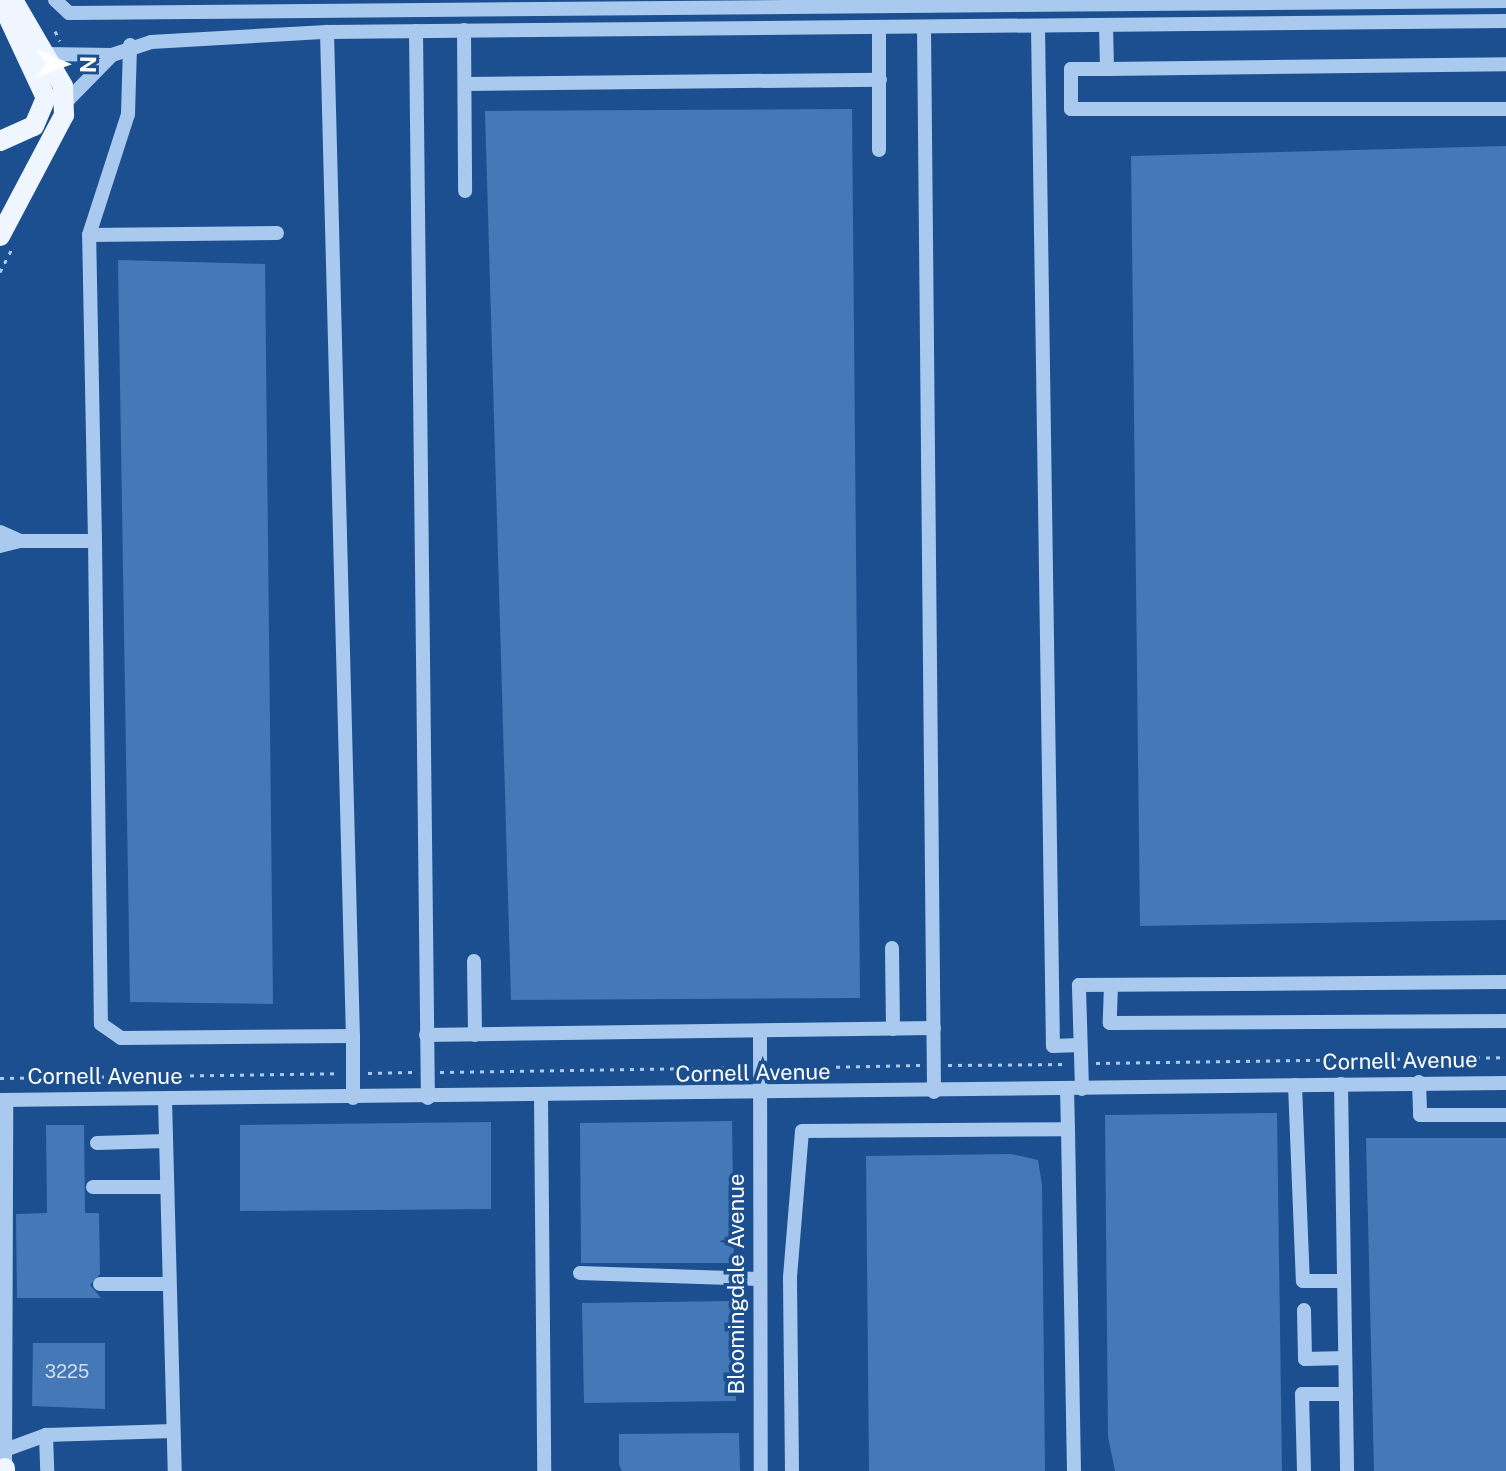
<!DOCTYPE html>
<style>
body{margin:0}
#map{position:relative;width:1506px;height:1471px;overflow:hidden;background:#1b4f8f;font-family:"Public Sans",sans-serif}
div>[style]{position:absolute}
.building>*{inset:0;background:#4478b7}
.path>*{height:3px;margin-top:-1.5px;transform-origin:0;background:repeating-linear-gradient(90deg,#a9c9ee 0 4px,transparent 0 10px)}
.minor>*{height:14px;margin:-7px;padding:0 7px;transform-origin:7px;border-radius:7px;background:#a9c9ee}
.major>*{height:20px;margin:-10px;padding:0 10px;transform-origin:10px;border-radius:10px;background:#f0f6ff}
span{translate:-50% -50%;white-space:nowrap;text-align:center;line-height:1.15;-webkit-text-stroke:7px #1b4f8f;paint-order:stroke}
.number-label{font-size:18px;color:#d0dded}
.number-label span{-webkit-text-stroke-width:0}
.street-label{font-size:22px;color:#fff}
.north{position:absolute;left:24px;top:24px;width:80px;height:80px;-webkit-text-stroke:6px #1b4f8f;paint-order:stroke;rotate:91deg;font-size:22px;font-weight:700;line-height:32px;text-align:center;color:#fff}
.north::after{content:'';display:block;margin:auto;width:28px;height:36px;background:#fff;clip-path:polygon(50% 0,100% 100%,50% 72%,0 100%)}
</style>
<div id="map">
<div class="building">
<div style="clip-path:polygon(852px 109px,860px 998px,511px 1000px,485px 111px)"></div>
<div style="clip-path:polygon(1506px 146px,1506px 920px,1140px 926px,1131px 156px)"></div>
<div style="clip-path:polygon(118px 260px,265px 264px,273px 1004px,130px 1002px)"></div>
<div style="clip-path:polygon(1277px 1113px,1282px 1471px,1115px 1471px,1108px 1437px,1105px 1115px)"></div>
<div style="clip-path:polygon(732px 1121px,734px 1263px,581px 1263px,580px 1123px)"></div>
<div style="clip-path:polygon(491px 1122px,491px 1209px,240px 1211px,240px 1125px)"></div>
<div style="clip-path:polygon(46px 1125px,84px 1125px,85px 1213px,99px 1213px,100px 1274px,90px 1285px,101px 1298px,17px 1298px,16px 1214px,47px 1213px)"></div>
<div style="clip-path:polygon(1366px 1138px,1506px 1138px,1506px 1471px,1374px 1471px)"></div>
<div style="clip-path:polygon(1011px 1154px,1038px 1160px,1042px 1185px,1045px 1471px,869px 1471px,866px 1156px)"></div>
<div style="clip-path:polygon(734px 1301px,736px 1401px,584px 1403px,582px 1303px)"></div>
<div style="clip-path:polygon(33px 1343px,105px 1343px,105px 1409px,32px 1406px)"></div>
<div style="clip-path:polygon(739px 1433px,740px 1471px,622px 1471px,619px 1465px,619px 1434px)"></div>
</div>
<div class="path">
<div style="left:55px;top:31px;width:11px;rotate:63deg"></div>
<div style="left:0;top:272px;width:25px;rotate:-63deg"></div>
<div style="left:1096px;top:1063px;width:410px;rotate:-0.8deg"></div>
<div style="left:948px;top:1065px;width:120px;rotate:-0.5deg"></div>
<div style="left:776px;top:1068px;width:144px;rotate:-1.2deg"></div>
<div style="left:440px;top:1072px;width:308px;rotate:-0.9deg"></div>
<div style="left:368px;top:1073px;width:44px;rotate:-1.3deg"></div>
<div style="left:0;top:1078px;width:340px;rotate:-0.8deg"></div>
</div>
<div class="minor">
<div style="left:55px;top:0;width:19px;rotate:43deg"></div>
<div style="left:69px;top:13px;width:1437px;rotate:-0.48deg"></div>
<div style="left:1106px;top:25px;width:44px;rotate:88.7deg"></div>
<div style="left:1107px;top:69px;width:36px;rotate:180deg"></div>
<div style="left:1071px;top:69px;width:40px;rotate:90deg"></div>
<div style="left:1071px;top:109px;width:435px"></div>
<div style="left:1038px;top:26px;width:1020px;rotate:89.16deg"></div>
<div style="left:1053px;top:1046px;width:27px;rotate:-2deg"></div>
<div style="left:879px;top:27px;width:123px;rotate:90deg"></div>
<div style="left:924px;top:27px;width:1065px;rotate:89.46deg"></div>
<div style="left:464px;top:30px;width:161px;rotate:89.6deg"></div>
<div style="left:416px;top:31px;width:1067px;rotate:89.36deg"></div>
<div style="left:327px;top:32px;width:1004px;rotate:88.52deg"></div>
<div style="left:47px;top:54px;width:65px;rotate:0.9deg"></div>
<div style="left:112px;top:55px;width:41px;rotate:-18.4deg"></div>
<div style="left:151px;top:42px;width:176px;rotate:-3.3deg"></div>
<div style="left:327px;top:32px;width:1179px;rotate:-0.53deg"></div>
<div style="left:1107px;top:69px;width:399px;rotate:-0.7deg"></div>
<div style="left:465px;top:84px;width:415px;rotate:-0.6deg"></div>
<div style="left:63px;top:105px;width:70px;rotate:-45.6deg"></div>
<div style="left:89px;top:235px;width:127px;rotate:-72.1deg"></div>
<div style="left:128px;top:114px;width:69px;rotate:-88.3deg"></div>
<div style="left:0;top:532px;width:22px;rotate:24deg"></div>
<div style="left:20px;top:541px;width:21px;rotate:166deg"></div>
<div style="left:20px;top:541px;width:75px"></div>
<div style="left:95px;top:541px;width:483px;rotate:89.3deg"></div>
<div style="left:101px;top:1024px;width:24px;rotate:35deg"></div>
<div style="left:121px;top:1038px;width:232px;rotate:-0.5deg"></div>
<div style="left:353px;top:1036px;width:62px;rotate:90deg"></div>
<div style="left:95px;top:541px;width:306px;rotate:-91.1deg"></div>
<div style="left:89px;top:235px;width:188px;rotate:-0.6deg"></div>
<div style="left:892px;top:948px;width:81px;rotate:89.3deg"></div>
<div style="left:474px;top:961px;width:74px;rotate:89.2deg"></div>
<div style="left:1111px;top:985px;width:38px;rotate:92deg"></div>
<div style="left:1110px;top:1023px;width:396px;rotate:-0.3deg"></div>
<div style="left:760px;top:1031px;width:440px;rotate:89.9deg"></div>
<div style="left:426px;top:1035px;width:508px;rotate:-0.79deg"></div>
<div style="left:1419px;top:1082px;width:33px;rotate:88deg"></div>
<div style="left:1420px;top:1115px;width:86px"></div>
<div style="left:1341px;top:1084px;width:387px;rotate:89.1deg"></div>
<div style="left:1295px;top:1085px;width:196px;rotate:87.7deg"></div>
<div style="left:1303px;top:1281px;width:41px"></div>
<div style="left:1067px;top:1089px;width:40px;rotate:88.6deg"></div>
<div style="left:1082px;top:1089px;width:104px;rotate:-91.7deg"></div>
<div style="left:1079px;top:985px;width:427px;rotate:-0.4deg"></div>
<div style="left:541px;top:1097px;width:374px;rotate:89.5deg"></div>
<div style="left:165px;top:1099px;width:372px;rotate:88.5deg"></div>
<div style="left:0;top:1100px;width:1506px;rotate:-0.65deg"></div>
<div style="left:97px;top:1143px;width:69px;rotate:-1.7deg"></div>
<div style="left:93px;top:1187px;width:73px"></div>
<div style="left:580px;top:1273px;width:179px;rotate:1.9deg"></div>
<div style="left:100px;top:1284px;width:67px"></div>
<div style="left:1304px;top:1310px;width:49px;rotate:88.8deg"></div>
<div style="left:1305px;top:1359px;width:40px;rotate:-1.4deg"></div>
<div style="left:46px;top:1435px;width:36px;rotate:88deg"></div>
<div style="left:5px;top:1450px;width:44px;rotate:-20.1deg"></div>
<div style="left:46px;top:1435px;width:127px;rotate:-1.8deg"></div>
<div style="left:5px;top:1471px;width:371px;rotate:-89.8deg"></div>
<div style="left:792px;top:1471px;width:194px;rotate:-90.6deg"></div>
<div style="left:790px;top:1277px;width:146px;rotate:-85.3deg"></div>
<div style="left:802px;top:1131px;width:266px;rotate:-0.4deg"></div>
<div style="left:1068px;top:1129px;width:342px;rotate:89deg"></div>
<div style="left:1304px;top:1471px;width:77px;rotate:-91.5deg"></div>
<div style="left:1302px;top:1394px;width:44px"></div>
</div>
<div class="major">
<div style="left:0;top:141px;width:37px;rotate:-24deg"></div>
<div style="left:34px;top:126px;width:30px;rotate:-67deg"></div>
<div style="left:46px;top:98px;width:108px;rotate:-115.1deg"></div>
<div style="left:0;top:236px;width:137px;rotate:-62.1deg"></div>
<div style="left:64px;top:115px;width:29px;rotate:-92deg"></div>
<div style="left:63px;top:86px;width:99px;rotate:-120.2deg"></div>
<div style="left:5px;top:1471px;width:3px;rotate:-90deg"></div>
</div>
<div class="number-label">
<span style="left:67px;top:1372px">3225</span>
</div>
<div class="street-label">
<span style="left:1400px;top:1061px;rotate:-1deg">Cornell Avenue</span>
<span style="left:753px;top:1073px;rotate:-1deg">Cornell Avenue</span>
<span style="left:105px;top:1077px">Cornell Avenue</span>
<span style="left:737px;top:1284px;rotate:-90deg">Bloomingdale Avenue</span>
</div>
<div class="north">N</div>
</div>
